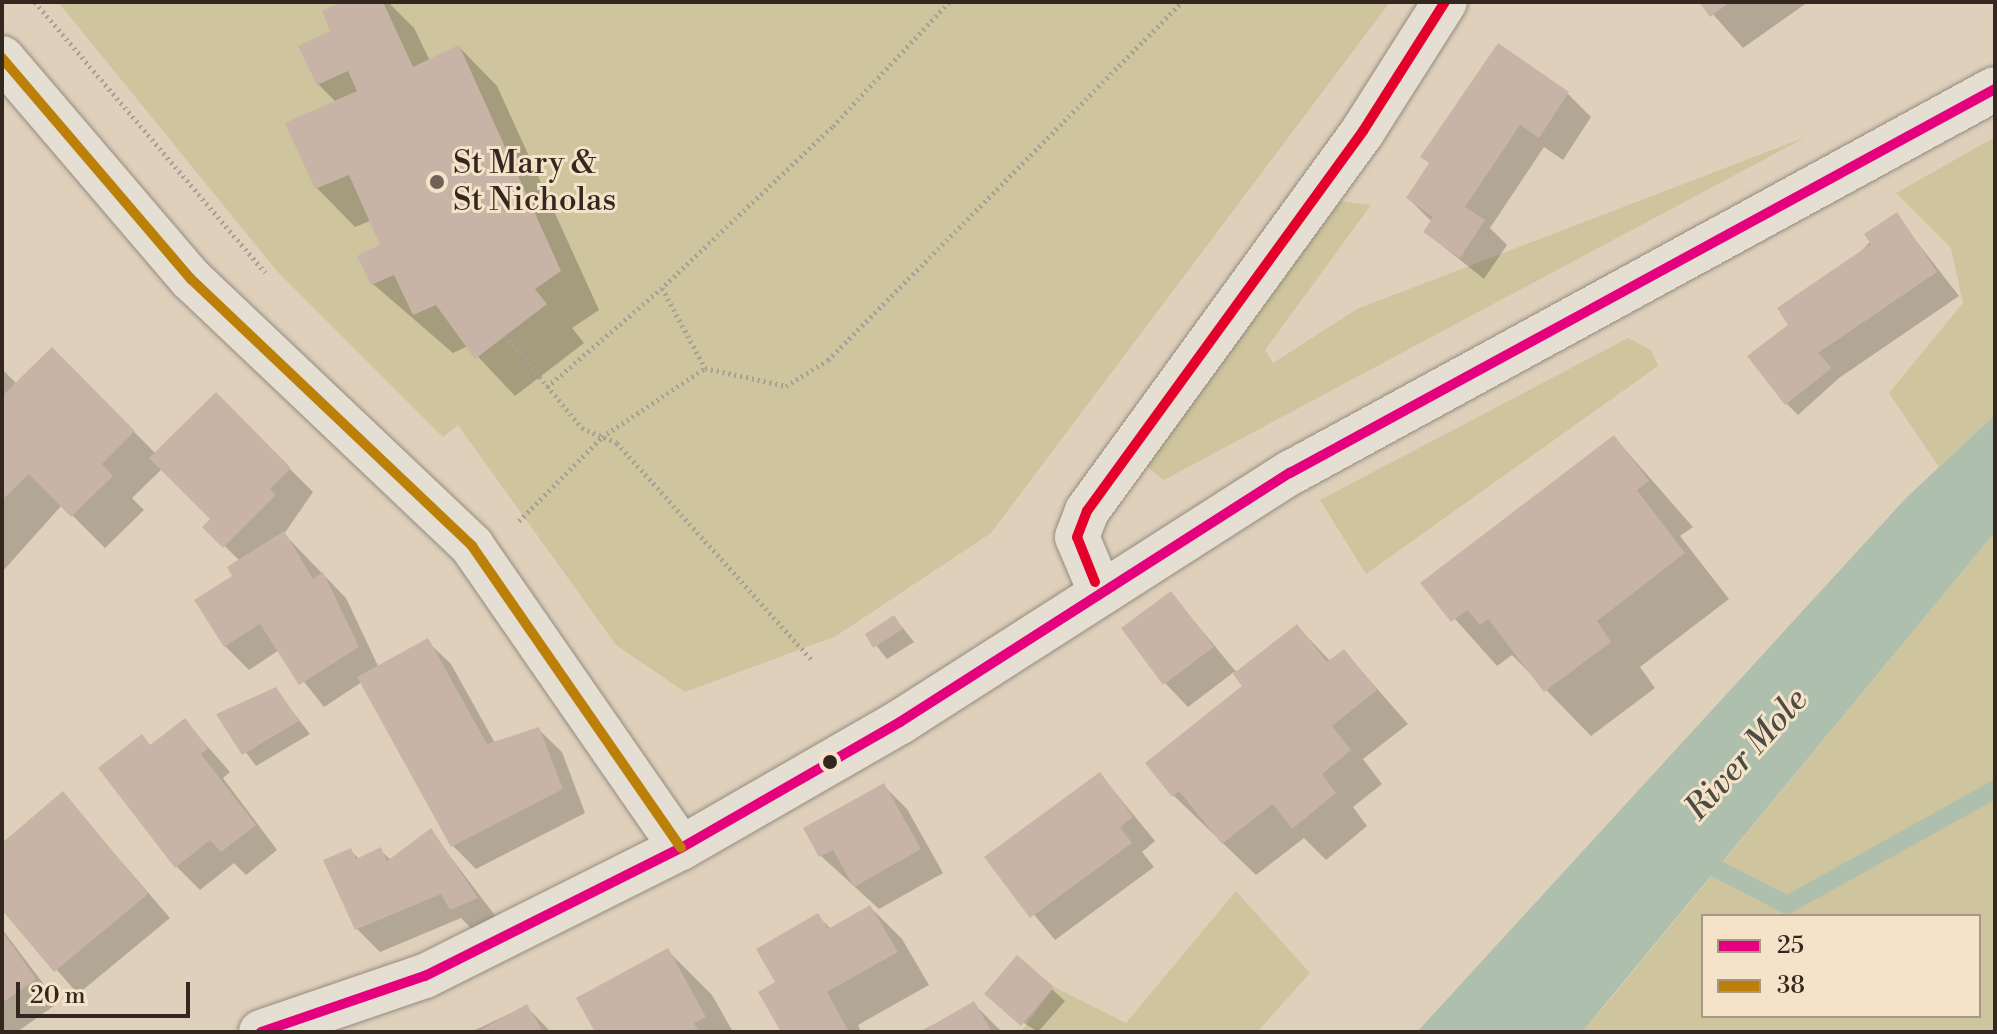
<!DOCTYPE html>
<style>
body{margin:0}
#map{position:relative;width:1997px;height:1034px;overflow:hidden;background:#dfd0bb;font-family:"Libre Bodoni",serif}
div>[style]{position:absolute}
.green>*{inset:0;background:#cec49d}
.water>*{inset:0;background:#aebfae}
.shadow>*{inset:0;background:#0003}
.stream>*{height:18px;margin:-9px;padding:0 9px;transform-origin:9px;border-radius:9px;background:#aebfae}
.building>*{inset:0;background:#c7b4a6}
.path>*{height:5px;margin-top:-2.5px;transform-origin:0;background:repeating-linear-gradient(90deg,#a6a096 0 2px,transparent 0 6px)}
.roads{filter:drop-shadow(0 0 2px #958b7e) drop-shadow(0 0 2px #958b7e)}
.street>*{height:44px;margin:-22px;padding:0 22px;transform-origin:22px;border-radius:22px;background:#e5ded3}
.secondary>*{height:44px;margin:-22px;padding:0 22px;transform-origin:22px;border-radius:22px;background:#e5ded3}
.bus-1>*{height:10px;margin:-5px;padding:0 5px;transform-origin:5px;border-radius:5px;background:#e5007d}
.bus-2>*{height:10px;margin:-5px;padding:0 5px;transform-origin:5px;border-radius:5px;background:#bc8009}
.bus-3>*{height:10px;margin:-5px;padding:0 5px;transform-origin:5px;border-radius:5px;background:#e4002b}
.dots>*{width:22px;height:22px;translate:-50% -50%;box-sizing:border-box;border:4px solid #f4e3c9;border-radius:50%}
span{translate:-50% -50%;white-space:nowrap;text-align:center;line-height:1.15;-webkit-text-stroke:6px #f4e3c9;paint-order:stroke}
.poi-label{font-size:32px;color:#34271f}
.left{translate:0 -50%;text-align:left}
.water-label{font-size:34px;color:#4d4b42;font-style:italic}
.frame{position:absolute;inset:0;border:4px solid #34271f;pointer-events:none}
.legend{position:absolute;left:1701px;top:914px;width:280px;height:104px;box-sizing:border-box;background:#f4e3c9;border:2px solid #a79885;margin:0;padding:10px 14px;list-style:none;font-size:24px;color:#34271f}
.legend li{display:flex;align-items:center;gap:16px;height:40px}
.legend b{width:40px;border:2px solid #a79885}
.scale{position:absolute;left:16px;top:982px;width:174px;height:36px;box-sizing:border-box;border:4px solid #34271f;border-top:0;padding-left:10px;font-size:24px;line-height:28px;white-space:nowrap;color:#34271f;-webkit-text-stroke:6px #f4e3c9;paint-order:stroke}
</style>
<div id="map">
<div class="green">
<div style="clip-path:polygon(58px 2px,1390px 2px,991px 533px,836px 636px,685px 692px,616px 645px,458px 425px,443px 437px,277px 271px)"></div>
<div style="clip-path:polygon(1806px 137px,1164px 480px,1145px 465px,1339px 201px,1371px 205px,1265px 350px,1273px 363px,1357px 309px)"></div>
<div style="clip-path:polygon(1995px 137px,1995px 415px,1939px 467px,1889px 393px,1963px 303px,1951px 248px,1896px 193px)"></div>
<div style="clip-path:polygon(1628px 338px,1651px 350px,1658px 366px,1366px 574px,1320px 500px)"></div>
<div style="clip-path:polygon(evenodd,1995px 532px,1995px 1032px,1582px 1032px,1608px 1002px,1995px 532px,1703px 916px,1979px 916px,1979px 1016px,1703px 1016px,1703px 916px)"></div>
<div style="clip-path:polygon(1236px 891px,1310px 973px,1257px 1032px,1021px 1032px,1054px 987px,1126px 1023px)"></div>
</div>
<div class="water">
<div style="clip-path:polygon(1995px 415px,1995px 532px,1582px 1032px,1417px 1032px,1907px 497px)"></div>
</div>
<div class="shadow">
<div style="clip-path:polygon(347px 2px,388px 2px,414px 28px,430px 61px,459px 47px,497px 86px,599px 310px,572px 328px,584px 343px,515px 396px,468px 346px,453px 353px,373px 284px,383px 246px,372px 220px,355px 227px,317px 188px,288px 124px,336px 102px,318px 84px)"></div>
<div style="clip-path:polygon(1702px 2px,1808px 2px,1743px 48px)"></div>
<div style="clip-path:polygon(1568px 94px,1591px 117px,1563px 160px,1544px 147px,1490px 228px,1507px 245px,1484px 279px,1425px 232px,1432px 222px,1408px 198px,1431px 165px,1423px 157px)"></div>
<div style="clip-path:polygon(1896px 215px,1959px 296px,1839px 378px,1798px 415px,1786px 403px,1788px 327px)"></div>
<div style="clip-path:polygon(52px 349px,156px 454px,216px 395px,313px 492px,284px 534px,346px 598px,379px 668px,427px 641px,451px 664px,495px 743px,538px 729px,562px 752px,585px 813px,476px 869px,453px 846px,362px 682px,324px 707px,279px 650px,249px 670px,225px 646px,197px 601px,235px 577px,240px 561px,205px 527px,213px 519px,162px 469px,132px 498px,144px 510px,105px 548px,62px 505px,2px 572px,2px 369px,17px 384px)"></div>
<div style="clip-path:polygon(1614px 437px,1693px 527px,1680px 536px,1729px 599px,1640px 667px,1655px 688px,1591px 736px,1512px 655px,1497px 666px,1423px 583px)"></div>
<div style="clip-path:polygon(1171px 593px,1237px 673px,1297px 626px,1331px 662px,1344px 651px,1408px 724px,1363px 759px,1382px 784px,1353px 807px,1367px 826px,1326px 860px,1304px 838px,1256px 875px,1173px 795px,1245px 686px,1234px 672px,1188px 707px,1165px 683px)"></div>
<div style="clip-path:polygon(894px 617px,914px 642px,887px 659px,868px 635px)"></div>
<div style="clip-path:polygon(276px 690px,310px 734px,256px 766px,218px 715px)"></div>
<div style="clip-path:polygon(185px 721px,230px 772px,223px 778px,277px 850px,246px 875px,234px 863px,200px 890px,176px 866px,151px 747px)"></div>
<div style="clip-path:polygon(1100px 774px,1155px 841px,1142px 852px,1154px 867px,1055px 940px,987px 857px)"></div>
<div style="clip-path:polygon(883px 785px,907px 809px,943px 873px,879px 909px,821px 856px,805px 829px)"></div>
<div style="clip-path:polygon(63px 794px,170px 918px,78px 994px,2px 907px,2px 845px)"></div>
<div style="clip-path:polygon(430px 830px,500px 922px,475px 932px,461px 918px,380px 952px,357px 929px,350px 850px,359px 859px,380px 850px,392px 861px)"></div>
<div style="clip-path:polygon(870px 907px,902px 939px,929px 985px,858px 1025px,861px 1032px,783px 1032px,778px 983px,818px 916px,831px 929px)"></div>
<div style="clip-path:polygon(2px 929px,58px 1003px,17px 1032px,2px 1032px)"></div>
<div style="clip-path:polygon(667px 950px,712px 995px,733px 1032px,597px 1032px)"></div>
<div style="clip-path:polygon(1017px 958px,1065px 1001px,1038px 1032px,998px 1006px)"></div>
<div style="clip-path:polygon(974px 1004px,1002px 1032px,919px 1032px)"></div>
<div style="clip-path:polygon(526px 1006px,551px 1032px,471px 1032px)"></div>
</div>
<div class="stream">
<div style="left:1698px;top:859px;width:100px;rotate:27.3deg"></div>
<div style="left:1787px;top:905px;width:238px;rotate:-29.1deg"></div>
</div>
<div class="building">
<div style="clip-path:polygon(342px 2px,383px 2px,413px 67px,459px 45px,561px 271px,535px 289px,547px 304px,475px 359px,436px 305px,413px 315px,394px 275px,371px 285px,357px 256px,380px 245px,349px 175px,315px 189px,285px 123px,357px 91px,348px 71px,317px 85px,298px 46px,330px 31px,322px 11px)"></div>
<div style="clip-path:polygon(1699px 2px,1730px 2px,1710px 17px)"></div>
<div style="clip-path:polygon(1498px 43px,1569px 92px,1539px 138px,1520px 125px,1465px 207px,1485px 220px,1460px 258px,1423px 232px,1433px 217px,1406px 198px,1429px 163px,1420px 157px)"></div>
<div style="clip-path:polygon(1897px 212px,1937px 272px,1818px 353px,1832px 368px,1785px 405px,1747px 356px,1788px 325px,1777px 308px,1871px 244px,1864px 234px)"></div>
<div style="clip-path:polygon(52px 347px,135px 431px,102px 464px,113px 476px,71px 517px,29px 474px,2px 500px,2px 396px)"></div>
<div style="clip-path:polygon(216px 392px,291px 468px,270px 489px,276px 495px,223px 548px,202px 527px,210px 519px,149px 458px)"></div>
<div style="clip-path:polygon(1614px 435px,1649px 481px,1637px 490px,1685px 553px,1597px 621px,1611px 642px,1544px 692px,1488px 619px,1480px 625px,1467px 610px,1451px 622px,1420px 583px)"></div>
<div style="clip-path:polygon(284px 531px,313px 579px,323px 572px,359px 647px,299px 685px,260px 624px,224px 647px,194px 600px,232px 576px,227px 567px)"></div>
<div style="clip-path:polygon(1171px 591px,1214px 647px,1163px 685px,1121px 628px)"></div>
<div style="clip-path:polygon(894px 615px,903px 629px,873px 648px,865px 634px)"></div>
<div style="clip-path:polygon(1297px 624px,1327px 662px,1344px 649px,1377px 690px,1332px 726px,1351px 750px,1322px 774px,1336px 793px,1292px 829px,1273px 804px,1222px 844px,1179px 791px,1172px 797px,1145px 763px,1242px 686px,1233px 674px)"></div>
<div style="clip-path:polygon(428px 638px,487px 744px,539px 727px,563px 789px,451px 847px,357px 677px)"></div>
<div style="clip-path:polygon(276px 687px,299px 721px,242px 755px,216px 714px)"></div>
<div style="clip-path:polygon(185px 718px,208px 748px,201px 754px,256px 825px,221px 852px,210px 840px,175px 868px,98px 768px,142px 734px,150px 745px)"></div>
<div style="clip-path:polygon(1100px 772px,1133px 817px,1120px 827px,1132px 843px,1030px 918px,984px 857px)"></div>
<div style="clip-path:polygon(884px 783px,921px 849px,854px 887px,833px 850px,819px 857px,803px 828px)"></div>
<div style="clip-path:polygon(63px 791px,148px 894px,54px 972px,2px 910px,2px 843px)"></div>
<div style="clip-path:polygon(431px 828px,478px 898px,450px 910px,441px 894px,355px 930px,323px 860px,351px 848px,356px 859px,381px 847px,387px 861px)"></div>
<div style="clip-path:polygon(870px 905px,898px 952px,827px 992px,849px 1032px,781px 1032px,758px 992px,775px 982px,756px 949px,818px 913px,828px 929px)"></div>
<div style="clip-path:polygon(2px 931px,36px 979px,2px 1003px)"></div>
<div style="clip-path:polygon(668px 948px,706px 1017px,694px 1023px,699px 1032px,595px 1032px,576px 998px)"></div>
<div style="clip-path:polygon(1017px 955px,1054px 987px,1021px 1026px,984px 994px)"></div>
<div style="clip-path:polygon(974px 1001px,992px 1032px,921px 1032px)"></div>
<div style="clip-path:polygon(527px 1004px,543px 1032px,477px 1032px)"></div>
</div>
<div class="path">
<div style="left:35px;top:2px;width:355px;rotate:49.6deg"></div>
<div style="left:949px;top:2px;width:171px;rotate:133.1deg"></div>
<div style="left:832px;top:127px;width:234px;rotate:136.6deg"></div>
<div style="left:662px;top:288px;width:91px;rotate:61.7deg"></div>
<div style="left:705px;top:368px;width:83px;rotate:12.5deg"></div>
<div style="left:786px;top:386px;width:49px;rotate:-31.8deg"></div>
<div style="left:828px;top:360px;width:503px;rotate:-45.32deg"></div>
<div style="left:505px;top:335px;width:121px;rotate:50.4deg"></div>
<div style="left:582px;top:428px;width:38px;rotate:23deg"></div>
<div style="left:617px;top:443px;width:292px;rotate:48.1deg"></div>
<div style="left:547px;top:387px;width:152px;rotate:-40.7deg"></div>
<div style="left:519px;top:521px;width:118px;rotate:-45.3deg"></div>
<div style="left:602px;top:437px;width:124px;rotate:-33.8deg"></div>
</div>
<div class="roads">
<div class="street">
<div style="left:1099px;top:589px;width:56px;rotate:-112.9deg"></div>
<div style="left:1077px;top:537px;width:28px;rotate:-69deg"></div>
<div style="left:1087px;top:511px;width:470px;rotate:-54deg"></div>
<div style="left:1363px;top:131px;width:153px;rotate:-57.6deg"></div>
</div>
<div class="secondary">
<div style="left:2px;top:58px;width:291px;rotate:49.5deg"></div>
<div style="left:191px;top:279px;width:388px;rotate:43.5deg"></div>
<div style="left:472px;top:546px;width:367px;rotate:55.3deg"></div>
<div style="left:261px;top:1032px;width:173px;rotate:-18.9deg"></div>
<div style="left:425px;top:976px;width:286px;rotate:-26.6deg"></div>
<div style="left:681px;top:848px;width:253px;rotate:-29.9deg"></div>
<div style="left:900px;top:722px;width:463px;rotate:-32.6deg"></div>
<div style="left:1290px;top:473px;width:803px;rotate:-28.58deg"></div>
</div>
</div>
<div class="bus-1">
<div style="left:261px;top:1032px;width:173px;rotate:-18.9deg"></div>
<div style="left:425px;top:976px;width:286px;rotate:-26.6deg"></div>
<div style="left:681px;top:848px;width:253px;rotate:-29.9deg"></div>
<div style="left:900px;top:722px;width:463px;rotate:-32.6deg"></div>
<div style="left:1290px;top:473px;width:803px;rotate:-28.58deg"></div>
</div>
<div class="bus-2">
<div style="left:2px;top:58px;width:291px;rotate:49.5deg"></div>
<div style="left:191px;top:279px;width:388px;rotate:43.5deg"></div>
<div style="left:472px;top:546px;width:367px;rotate:55.3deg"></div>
</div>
<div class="bus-3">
<div style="left:1095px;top:582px;width:48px;rotate:-111.8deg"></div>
<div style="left:1077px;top:537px;width:28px;rotate:-69deg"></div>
<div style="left:1087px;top:511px;width:470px;rotate:-54deg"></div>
<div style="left:1363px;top:131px;width:153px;rotate:-57.6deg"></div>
</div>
<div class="dots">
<div style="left:437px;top:182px;background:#706256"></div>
<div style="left:830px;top:762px;background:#34271f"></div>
</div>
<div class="poi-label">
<span class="left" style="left:453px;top:182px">St Mary &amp;<br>St Nicholas</span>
</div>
<div class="water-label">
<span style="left:1747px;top:755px;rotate:-48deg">River Mole</span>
</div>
<div class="frame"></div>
<ul class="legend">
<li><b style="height:10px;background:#e5007d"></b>25</li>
<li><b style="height:10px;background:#bc8009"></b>38</li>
</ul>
<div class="scale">20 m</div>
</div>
